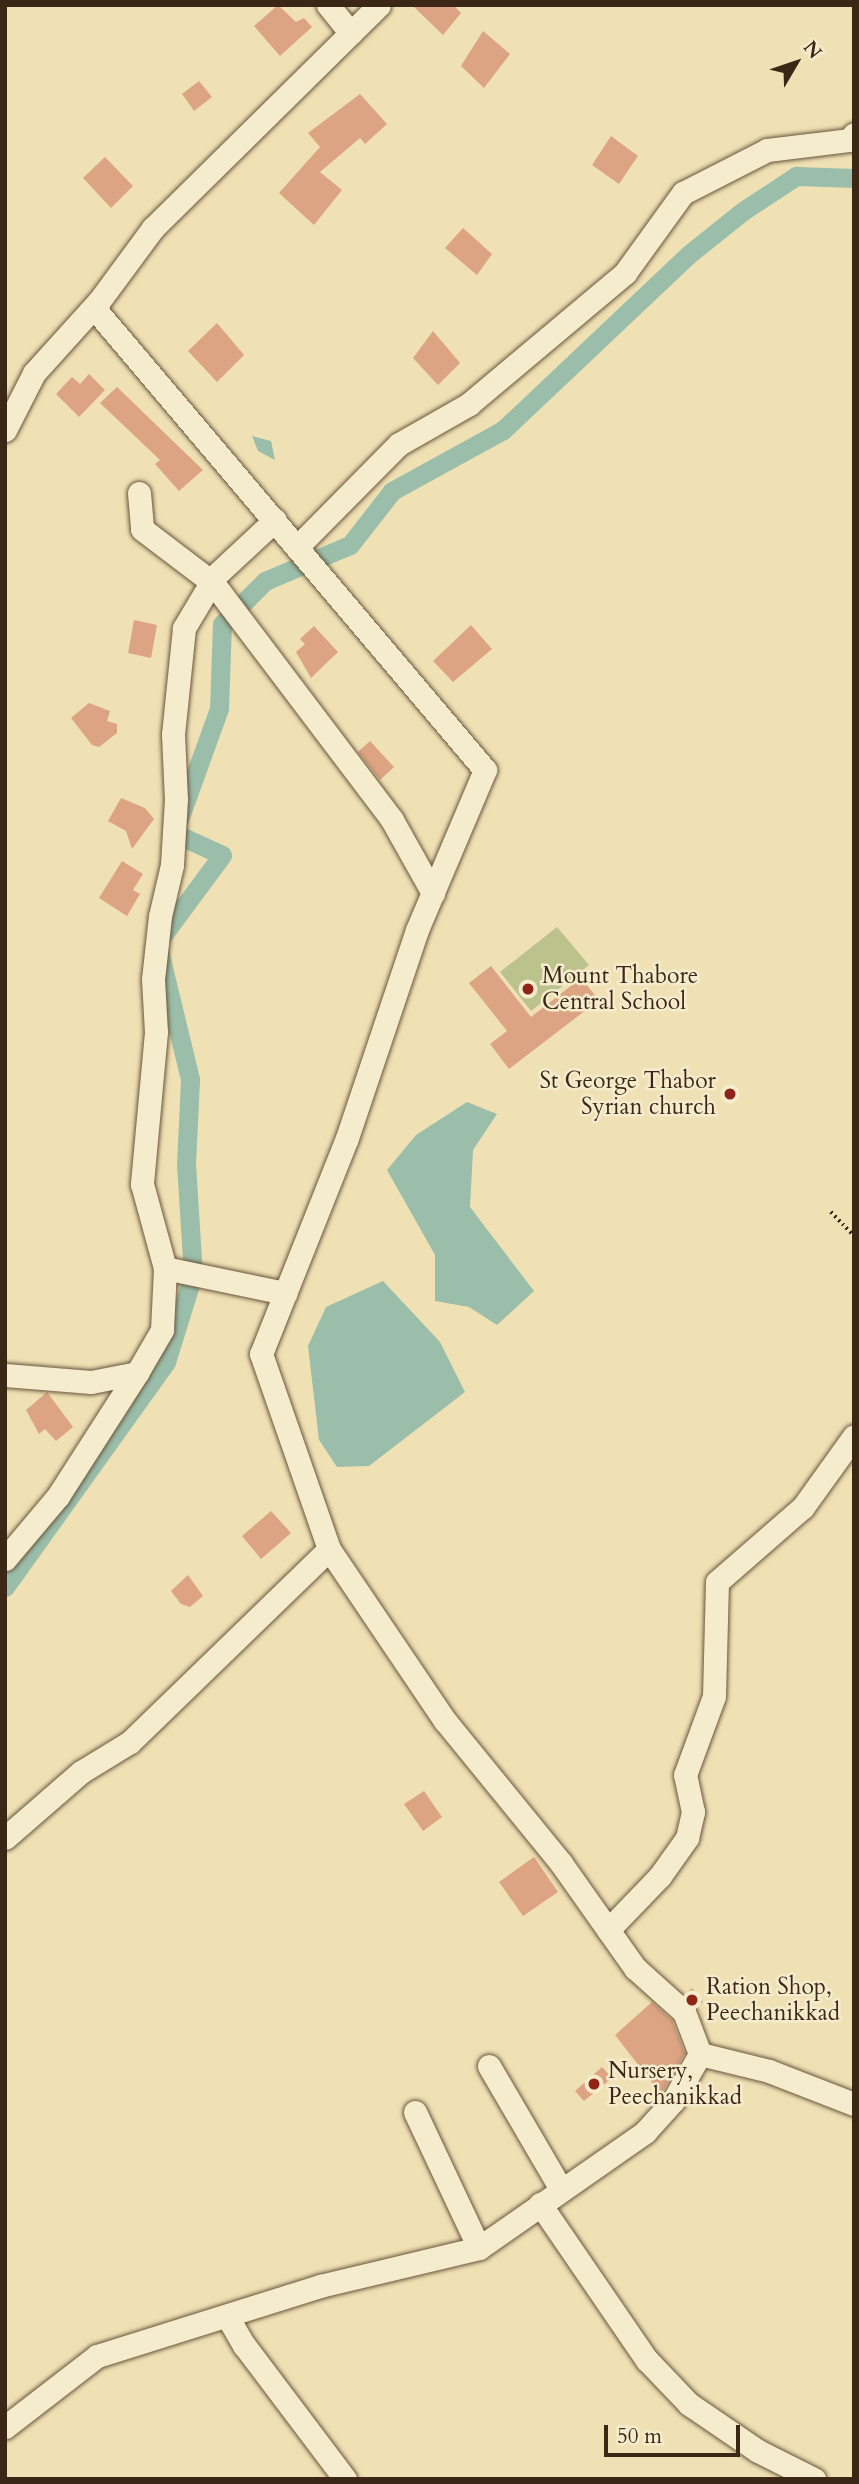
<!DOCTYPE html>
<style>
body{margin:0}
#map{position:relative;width:859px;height:2484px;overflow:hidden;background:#f0e1b4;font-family:Cardo,serif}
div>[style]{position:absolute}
.green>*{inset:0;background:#bcc28b}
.water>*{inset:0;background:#9abeaa}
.canal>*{height:19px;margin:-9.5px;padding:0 9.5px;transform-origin:9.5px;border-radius:9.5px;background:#9abeaa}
.building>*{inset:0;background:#dca482}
.path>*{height:3.5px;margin-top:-1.75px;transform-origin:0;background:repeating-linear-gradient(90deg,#3c2615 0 2px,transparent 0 5.5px)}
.roads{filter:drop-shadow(0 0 2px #69553d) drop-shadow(0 0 2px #69553d)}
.minor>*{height:23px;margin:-11.5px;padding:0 11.5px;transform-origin:11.5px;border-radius:11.5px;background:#f5ecce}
.dots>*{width:19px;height:19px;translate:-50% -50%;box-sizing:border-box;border:4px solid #f5ecce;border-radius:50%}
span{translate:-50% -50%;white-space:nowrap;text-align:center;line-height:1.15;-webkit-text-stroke:5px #f5ecce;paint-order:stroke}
.poi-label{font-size:23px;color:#3c2615}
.left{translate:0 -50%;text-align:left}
.right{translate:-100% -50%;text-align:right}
.frame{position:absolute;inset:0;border:7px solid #3c2615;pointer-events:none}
.north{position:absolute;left:761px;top:28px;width:70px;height:70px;-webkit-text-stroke:5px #f5ecce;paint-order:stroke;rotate:51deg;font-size:19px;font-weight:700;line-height:28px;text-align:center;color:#3c2615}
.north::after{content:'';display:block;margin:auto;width:24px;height:32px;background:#3c2615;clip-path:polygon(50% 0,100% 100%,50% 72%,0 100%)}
.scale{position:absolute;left:604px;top:2425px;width:136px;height:32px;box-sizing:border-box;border:4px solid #3c2615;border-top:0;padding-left:9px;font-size:21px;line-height:24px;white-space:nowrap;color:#3c2615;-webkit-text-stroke:5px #f5ecce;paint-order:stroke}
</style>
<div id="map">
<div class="green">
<div style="clip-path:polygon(557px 927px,589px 965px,531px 1011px,500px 972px)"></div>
</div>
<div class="water">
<div style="clip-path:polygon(252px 436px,271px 441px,275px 460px,258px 451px)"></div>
<div style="clip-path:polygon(467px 1102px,497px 1114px,473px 1150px,470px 1207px,534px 1291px,497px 1325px,469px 1307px,435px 1301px,435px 1255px,387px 1170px,416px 1135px)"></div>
<div style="clip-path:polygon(383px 1281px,440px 1342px,465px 1392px,369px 1466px,337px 1467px,319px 1440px,308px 1346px,326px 1307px)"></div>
</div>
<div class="canal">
<div style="left:5px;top:1587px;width:277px;rotate:-54.4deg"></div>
<div style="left:166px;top:1362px;width:91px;rotate:-72.8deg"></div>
<div style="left:193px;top:1275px;width:110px;rotate:-93.6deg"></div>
<div style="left:186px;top:1165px;width:86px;rotate:-87.3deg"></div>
<div style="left:190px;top:1079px;width:140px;rotate:-103.6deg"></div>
<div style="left:157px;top:943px;width:109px;rotate:-53.5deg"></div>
<div style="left:222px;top:855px;width:53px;rotate:-155.4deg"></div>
<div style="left:174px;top:833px;width:132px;rotate:-70.1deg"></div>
<div style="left:219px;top:709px;width:85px;rotate:-88deg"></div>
<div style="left:222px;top:624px;width:61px;rotate:-45deg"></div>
<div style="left:265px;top:581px;width:92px;rotate:-23deg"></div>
<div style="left:350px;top:545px;width:68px;rotate:-52.1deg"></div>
<div style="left:392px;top:491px;width:127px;rotate:-28.8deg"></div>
<div style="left:503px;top:430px;width:255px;rotate:-43.4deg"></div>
<div style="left:688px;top:255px;width:70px;rotate:-38.7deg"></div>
<div style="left:743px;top:211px;width:64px;rotate:-33.4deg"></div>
<div style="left:796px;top:176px;width:58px;rotate:2deg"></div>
</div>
<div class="building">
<div style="clip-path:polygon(278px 5px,296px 22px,304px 18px,312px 27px,280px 56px,254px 26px)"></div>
<div style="clip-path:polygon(412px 5px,453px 5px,461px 13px,443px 35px)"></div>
<div style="clip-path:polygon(483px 31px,510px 54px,484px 88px,461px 66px)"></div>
<div style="clip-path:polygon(199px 81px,212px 97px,194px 111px,182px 94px)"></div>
<div style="clip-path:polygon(360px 94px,387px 124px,365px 144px,360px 138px,320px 172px,342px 190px,314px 225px,279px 193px,320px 147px,308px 133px)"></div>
<div style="clip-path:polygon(611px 136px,638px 156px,619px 184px,592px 165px)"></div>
<div style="clip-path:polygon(105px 157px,133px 186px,111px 208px,83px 178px)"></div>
<div style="clip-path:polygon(463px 228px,492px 254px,477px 275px,445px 248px)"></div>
<div style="clip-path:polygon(217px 323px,244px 355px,217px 382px,188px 351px)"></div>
<div style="clip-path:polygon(433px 331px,460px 363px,438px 385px,413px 358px)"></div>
<div style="clip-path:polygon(89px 374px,105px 390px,79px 417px,56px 394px,72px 377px,80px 384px)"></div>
<div style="clip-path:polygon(117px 387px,203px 470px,179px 491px,155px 464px,160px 460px,100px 403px)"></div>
<div style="clip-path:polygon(134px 620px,157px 625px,151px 658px,128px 653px)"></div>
<div style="clip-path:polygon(471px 625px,492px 649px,453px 682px,433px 661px)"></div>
<div style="clip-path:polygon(314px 626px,338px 652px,311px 678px,296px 652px,305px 644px,300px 639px)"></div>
<div style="clip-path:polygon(89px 703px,110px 711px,107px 721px,117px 724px,117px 733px,99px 747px,92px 745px,71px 718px)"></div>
<div style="clip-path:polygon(370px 741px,394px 767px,380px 780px,358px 752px)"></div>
<div style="clip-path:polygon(121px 798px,145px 808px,154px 819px,132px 849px,126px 831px,108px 821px)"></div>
<div style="clip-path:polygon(122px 861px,143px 874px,133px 890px,140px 894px,127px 916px,99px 898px)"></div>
<div style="clip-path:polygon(491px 966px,531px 1017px,581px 978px,599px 1000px,509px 1069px,490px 1044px,507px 1031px,469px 983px)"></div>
<div style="clip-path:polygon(47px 1392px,73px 1427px,56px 1441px,45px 1429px,39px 1434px,26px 1410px)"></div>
<div style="clip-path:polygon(271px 1511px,291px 1533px,261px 1559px,242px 1536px)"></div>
<div style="clip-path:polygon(188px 1575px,203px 1596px,190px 1607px,181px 1604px,171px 1591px)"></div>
<div style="clip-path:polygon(424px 1791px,442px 1817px,423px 1831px,404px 1804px)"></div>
<div style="clip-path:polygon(534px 1857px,558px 1892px,523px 1916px,499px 1882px)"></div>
<div style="clip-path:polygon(692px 1988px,703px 2002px,697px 2007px,685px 1994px)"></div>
<div style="clip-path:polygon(652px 2002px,672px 2020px,685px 2053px,661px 2094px,615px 2035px)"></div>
<div style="clip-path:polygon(602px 2067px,612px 2078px,584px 2101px,575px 2091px)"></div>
</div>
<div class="path">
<div style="left:831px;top:1212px;width:33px;rotate:46deg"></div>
</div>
<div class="roads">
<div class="minor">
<div style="left:328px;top:5px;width:36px;rotate:51deg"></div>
<div style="left:5px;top:430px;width:64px;rotate:-63deg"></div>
<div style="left:34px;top:373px;width:97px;rotate:-47.9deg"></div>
<div style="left:139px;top:493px;width:36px;rotate:85deg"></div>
<div style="left:142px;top:529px;width:89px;rotate:37.3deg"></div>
<div style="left:213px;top:583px;width:297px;rotate:52.9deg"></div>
<div style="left:392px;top:820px;width:84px;rotate:60.7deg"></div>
<div style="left:275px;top:520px;width:82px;rotate:137deg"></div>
<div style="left:215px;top:576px;width:61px;rotate:120.8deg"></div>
<div style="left:184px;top:628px;width:107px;rotate:95.9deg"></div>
<div style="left:173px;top:734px;width:65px;rotate:87.4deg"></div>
<div style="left:176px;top:799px;width:66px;rotate:93.5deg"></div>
<div style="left:172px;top:865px;width:52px;rotate:103.2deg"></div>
<div style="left:160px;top:916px;width:63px;rotate:96.3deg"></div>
<div style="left:153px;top:979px;width:53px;rotate:86.8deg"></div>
<div style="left:156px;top:1032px;width:153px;rotate:95.3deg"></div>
<div style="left:142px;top:1184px;width:87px;rotate:74.7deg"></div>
<div style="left:165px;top:1268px;width:123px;rotate:11.8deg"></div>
<div style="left:297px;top:547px;width:145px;rotate:-45.3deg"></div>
<div style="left:399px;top:444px;width:81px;rotate:-29.7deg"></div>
<div style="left:469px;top:404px;width:204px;rotate:-40deg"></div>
<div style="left:625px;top:273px;width:99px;rotate:-54.1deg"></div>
<div style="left:683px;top:193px;width:94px;rotate:-27.1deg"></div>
<div style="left:767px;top:150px;width:84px;rotate:-6.9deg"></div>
<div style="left:850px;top:140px;width:7px;rotate:-56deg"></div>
<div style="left:5px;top:1375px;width:86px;rotate:4.7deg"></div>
<div style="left:91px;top:1382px;width:47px;rotate:-11.1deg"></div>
<div style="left:137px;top:1373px;width:50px;rotate:-59.8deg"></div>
<div style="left:162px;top:1330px;width:62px;rotate:-87.2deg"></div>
<div style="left:5px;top:1559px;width:82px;rotate:-49.9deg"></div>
<div style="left:58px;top:1496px;width:146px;rotate:-57.3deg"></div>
<div style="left:5px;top:1838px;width:101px;rotate:-41deg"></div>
<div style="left:81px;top:1772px;width:57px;rotate:-31.5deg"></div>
<div style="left:130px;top:1742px;width:277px;rotate:-44.1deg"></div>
<div style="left:608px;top:1930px;width:75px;rotate:-46.1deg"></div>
<div style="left:660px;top:1876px;width:47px;rotate:-54.6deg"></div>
<div style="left:687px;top:1838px;width:27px;rotate:-77deg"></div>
<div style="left:693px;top:1812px;width:38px;rotate:-102deg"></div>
<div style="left:685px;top:1775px;width:84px;rotate:-69.8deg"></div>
<div style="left:714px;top:1696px;width:114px;rotate:-88.5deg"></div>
<div style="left:717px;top:1582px;width:114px;rotate:-41.1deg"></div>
<div style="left:803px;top:1507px;width:87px;rotate:-54.3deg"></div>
<div style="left:700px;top:2054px;width:71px;rotate:13.8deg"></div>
<div style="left:769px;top:2071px;width:91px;rotate:21.2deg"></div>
<div style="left:489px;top:2066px;width:143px;rotate:59.7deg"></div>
<div style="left:415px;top:2112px;width:150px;rotate:64.8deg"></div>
<div style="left:540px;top:2204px;width:189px;rotate:55.6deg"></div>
<div style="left:647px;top:2360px;width:61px;rotate:46.3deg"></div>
<div style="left:689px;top:2404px;width:83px;rotate:34.3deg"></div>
<div style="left:758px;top:2451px;width:63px;rotate:26.6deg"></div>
<div style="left:227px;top:2316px;width:34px;rotate:60deg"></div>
<div style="left:244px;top:2345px;width:168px;rotate:53deg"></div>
<div style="left:5px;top:2427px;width:116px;rotate:-37.7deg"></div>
<div style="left:97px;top:2356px;width:234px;rotate:-17.4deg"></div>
<div style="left:320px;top:2286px;width:163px;rotate:-13.4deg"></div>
<div style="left:479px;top:2248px;width:203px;rotate:-34.9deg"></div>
<div style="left:645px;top:2132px;width:42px;rotate:-47.9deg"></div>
<div style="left:673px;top:2101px;width:54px;rotate:-60.1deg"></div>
<div style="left:700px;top:2054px;width:45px;rotate:-110.9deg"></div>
<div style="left:684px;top:2012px;width:66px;rotate:-138.1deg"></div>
<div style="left:635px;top:1968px;width:128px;rotate:-125.2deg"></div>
<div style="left:561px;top:1863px;width:183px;rotate:-129.2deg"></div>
<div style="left:445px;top:1721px;width:207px;rotate:-124deg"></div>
<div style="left:329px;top:1549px;width:207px;rotate:-109.2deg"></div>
<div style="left:261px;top:1354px;width:232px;rotate:-68.3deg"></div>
<div style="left:347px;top:1138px;width:219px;rotate:-71.4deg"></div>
<div style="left:417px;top:930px;width:174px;rotate:-67deg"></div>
<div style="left:485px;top:770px;width:605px;rotate:-130.24deg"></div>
<div style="left:94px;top:308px;width:99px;rotate:-53.6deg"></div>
<div style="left:153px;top:228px;width:317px;rotate:-44.6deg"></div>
</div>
</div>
<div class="dots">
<div style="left:528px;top:989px;background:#8f2418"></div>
<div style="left:730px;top:1094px;background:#8f2418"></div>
<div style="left:692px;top:2000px;background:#8f2418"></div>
<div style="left:594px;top:2084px;background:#8f2418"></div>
</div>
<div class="poi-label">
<span class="left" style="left:542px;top:989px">Mount Thabore<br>Central School</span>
<span class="right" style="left:716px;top:1094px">St George Thabor<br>Syrian church</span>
<span class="left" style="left:706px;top:2000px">Ration Shop,<br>Peechanikkad</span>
<span class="left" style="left:608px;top:2084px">Nursery,<br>Peechanikkad</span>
</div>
<div class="frame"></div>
<div class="north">N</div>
<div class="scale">50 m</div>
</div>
